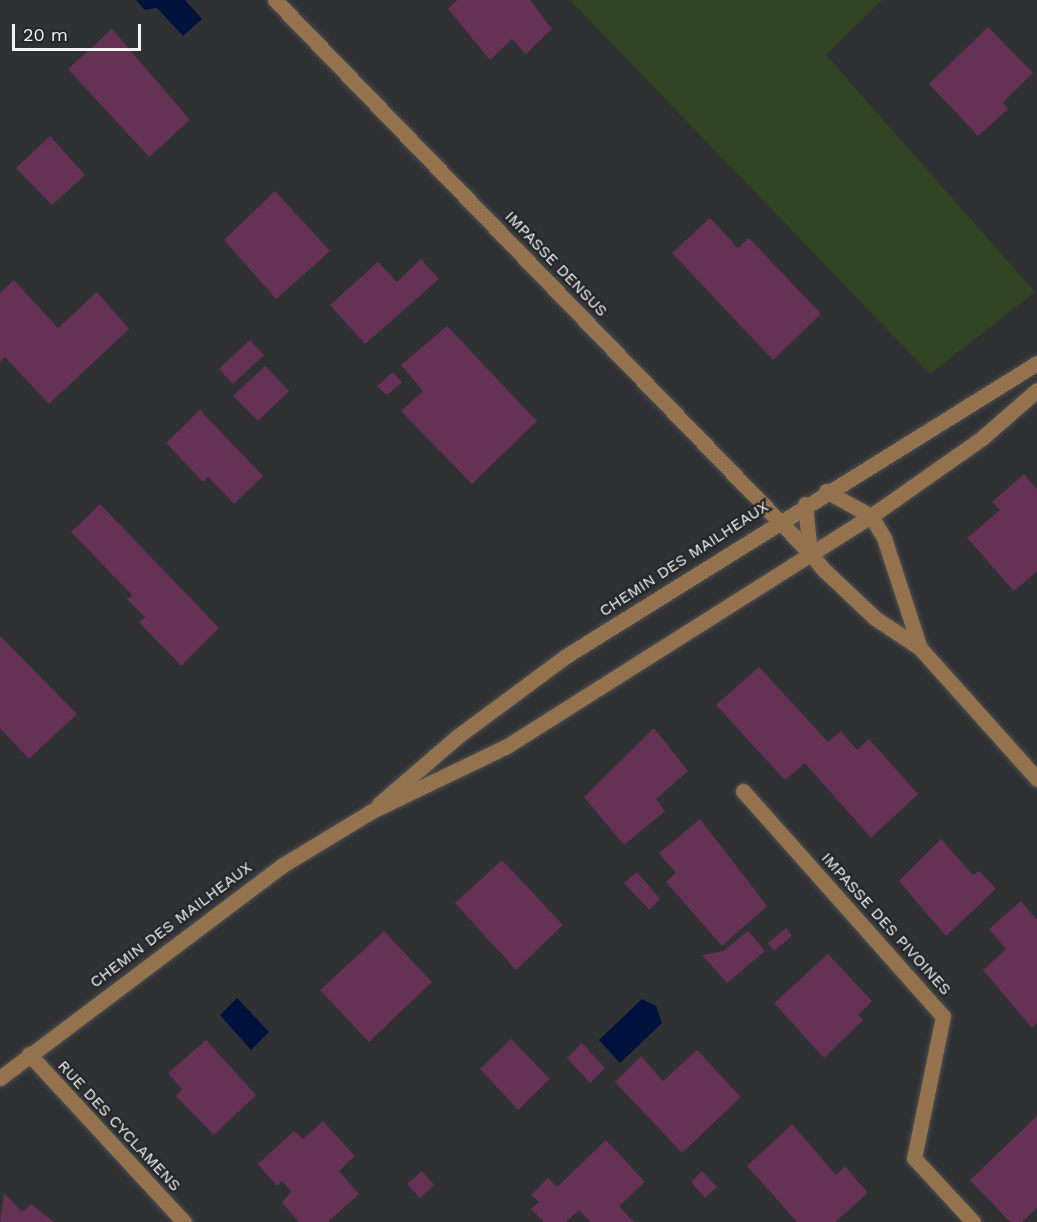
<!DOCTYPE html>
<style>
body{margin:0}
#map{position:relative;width:1037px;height:1222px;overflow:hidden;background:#2f3133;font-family:"Work Sans",sans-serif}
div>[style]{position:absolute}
.green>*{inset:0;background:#304423}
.water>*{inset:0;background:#00113c}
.building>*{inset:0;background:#653155}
.roads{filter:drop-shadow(0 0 2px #4e5052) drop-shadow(0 0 2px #4e5052)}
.minor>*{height:15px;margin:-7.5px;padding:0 7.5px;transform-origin:7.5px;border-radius:7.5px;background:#94724e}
span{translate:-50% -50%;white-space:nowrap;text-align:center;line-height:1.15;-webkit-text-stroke:4.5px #252729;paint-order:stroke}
.street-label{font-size:16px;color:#f0f2f3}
.scale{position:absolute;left:12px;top:24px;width:129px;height:27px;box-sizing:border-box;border:3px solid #f0f2f3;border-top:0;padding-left:8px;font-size:18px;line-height:21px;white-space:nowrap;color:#f0f2f3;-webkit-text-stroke:4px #252729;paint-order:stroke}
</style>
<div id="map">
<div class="green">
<div style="clip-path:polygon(570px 0,882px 0,826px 55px,1035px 292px,930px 374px)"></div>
</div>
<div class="water">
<div style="clip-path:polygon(136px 0,185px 0,202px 19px,183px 36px,157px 8px,145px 10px)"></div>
<div style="clip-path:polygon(237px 998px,269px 1032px,251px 1050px,220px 1015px)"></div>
<div style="clip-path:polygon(642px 999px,656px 1006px,662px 1023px,620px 1063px,599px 1040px)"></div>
</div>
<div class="building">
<div style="clip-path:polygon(457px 0,530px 0,552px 29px,526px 54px,512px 39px,490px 60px,448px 9px)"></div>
<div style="clip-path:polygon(988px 27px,1033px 73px,1003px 102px,1008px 109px,978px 136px,929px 84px)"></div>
<div style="clip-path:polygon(112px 29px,190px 120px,149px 157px,68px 69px)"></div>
<div style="clip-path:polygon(50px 136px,85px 175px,52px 205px,16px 168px)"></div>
<div style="clip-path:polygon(275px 191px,330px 251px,276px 299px,224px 240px)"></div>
<div style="clip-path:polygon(710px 218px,738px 248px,749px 238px,821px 314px,773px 360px,672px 253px)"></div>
<div style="clip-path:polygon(421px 259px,439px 279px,365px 344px,330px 305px,378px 262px,397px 282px)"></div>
<div style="clip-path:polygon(14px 280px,58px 328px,97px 292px,129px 329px,49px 404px,5px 357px,0 362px,0 293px)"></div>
<div style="clip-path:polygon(447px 326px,537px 421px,472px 484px,401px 411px,423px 391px,401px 365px)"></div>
<div style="clip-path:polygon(250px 340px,264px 355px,233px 384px,219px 369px)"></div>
<div style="clip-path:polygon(265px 366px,289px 391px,258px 421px,233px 396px)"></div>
<div style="clip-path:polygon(393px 372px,402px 382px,387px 395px,377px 386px)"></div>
<div style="clip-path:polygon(200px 410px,263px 476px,234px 504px,208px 477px,203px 482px,166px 443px)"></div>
<div style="clip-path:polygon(1024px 474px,1037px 489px,1037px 571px,1014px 591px,967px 538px,1000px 510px,992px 502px)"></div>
<div style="clip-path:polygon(100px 504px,219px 628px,181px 666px,139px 622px,145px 617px,127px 599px,133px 596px,71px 532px)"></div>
<div style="clip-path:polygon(0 636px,77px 714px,29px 759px,0 728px)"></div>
<div style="clip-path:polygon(759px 667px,828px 742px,841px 731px,857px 750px,869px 739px,918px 794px,871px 838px,805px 763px,785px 780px,716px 705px)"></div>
<div style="clip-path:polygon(654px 728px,688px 771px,656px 799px,665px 811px,624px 845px,584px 797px)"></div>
<div style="clip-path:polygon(700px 819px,767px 906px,722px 946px,666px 882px,676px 873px,659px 853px)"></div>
<div style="clip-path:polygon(941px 839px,973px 875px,979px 871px,996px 889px,946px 936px,899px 881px)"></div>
<div style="clip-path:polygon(502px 860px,563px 925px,516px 970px,455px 903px)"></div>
<div style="clip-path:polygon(637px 872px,660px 899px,649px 910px,624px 883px)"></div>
<div style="clip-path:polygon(1021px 901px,1037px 920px,1037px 1023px,1032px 1028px,983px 970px,1006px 949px,989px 929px)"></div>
<div style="clip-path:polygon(786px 928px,792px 936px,774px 951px,768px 943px)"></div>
<div style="clip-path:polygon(384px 931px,432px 982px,369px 1042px,320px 990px)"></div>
<div style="clip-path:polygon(748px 931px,765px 951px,727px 983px,702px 955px,723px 951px)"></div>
<div style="clip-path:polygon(828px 954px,872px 1001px,858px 1015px,863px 1020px,824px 1058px,774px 1003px)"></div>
<div style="clip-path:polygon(511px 1039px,550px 1079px,518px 1110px,480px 1069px)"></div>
<div style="clip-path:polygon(206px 1040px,256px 1095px,214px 1135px,176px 1096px,182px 1089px,168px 1073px)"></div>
<div style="clip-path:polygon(582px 1043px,605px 1068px,590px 1083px,567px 1058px)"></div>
<div style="clip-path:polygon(697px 1050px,741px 1097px,682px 1153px,615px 1082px,641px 1056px,663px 1081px)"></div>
<div style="clip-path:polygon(1037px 1116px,1037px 1208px,1022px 1222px,1010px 1222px,970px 1180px)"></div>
<div style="clip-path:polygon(323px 1121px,355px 1156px,339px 1171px,359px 1194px,328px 1222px,299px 1222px,282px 1203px,291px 1191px,282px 1181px,277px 1186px,258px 1164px,294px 1131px,303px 1139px)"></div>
<div style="clip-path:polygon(792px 1124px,836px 1175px,845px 1166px,868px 1193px,835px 1222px,797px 1222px,747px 1166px)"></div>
<div style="clip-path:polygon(606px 1140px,645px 1182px,619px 1206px,634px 1222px,591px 1222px,579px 1210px,566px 1222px,544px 1222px,531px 1209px,539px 1202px,531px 1195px,548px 1178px,557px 1187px)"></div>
<div style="clip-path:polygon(422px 1171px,434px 1185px,420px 1198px,407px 1184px)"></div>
<div style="clip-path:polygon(702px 1171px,717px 1187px,705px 1198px,691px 1182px)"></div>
<div style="clip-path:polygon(4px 1193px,22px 1212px,31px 1204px,54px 1222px,0 1222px)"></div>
</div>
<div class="roads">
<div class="minor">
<div style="left:275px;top:0;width:769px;rotate:45.95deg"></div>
<div style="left:826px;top:491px;width:51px;rotate:29.1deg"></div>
<div style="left:871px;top:516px;width:26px;rotate:59deg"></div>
<div style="left:884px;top:538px;width:116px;rotate:71.9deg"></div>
<div style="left:805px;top:504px;width:49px;rotate:84.2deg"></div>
<div style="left:810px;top:553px;width:21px;rotate:51deg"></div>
<div style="left:823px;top:569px;width:71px;rotate:43.3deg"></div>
<div style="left:875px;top:618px;width:54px;rotate:33.7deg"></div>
<div style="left:920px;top:648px;width:176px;rotate:48.2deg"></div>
<div style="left:743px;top:791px;width:301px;rotate:48.4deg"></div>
<div style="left:943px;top:1016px;width:145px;rotate:101.5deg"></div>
<div style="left:914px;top:1158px;width:87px;rotate:47.3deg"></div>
<div style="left:379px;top:804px;width:104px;rotate:-40.7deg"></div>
<div style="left:458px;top:736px;width:134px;rotate:-36.5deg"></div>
<div style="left:566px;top:656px;width:555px;rotate:-31.88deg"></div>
<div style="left:29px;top:1054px;width:229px;rotate:47.3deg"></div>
<div style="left:0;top:1078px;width:354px;rotate:-37deg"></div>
<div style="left:283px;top:865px;width:102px;rotate:-31.3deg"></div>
<div style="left:370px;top:812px;width:152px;rotate:-25.7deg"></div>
<div style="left:507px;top:746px;width:431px;rotate:-32.3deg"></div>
<div style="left:871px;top:516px;width:136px;rotate:-35.1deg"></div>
<div style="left:982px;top:438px;width:73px;rotate:-41.1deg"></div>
</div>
</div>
<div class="street-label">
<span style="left:556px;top:264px;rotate:46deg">IMPASSE DENSUS</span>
<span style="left:684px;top:559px;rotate:-33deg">CHEMIN DES MAILHEAUX</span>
<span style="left:886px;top:924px;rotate:48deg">IMPASSE DES PIVOINES</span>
<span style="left:171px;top:925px;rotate:-37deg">CHEMIN DES MAILHEAUX</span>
<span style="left:119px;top:1126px;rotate:47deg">RUE DES CYCLAMENS</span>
</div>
<div class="scale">20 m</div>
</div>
